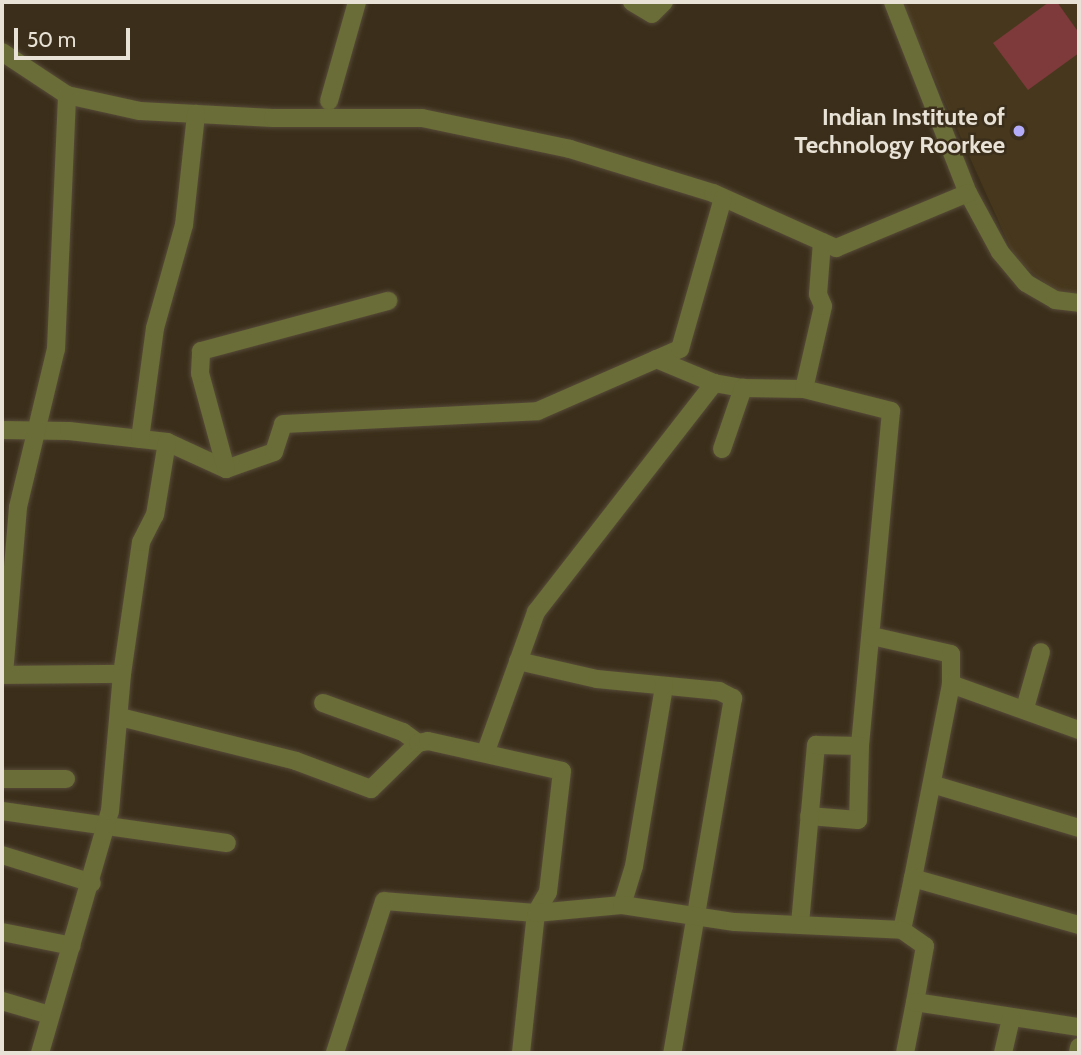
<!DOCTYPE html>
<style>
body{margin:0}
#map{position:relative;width:1081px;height:1055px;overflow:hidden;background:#3b2f1b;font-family:Cabin,sans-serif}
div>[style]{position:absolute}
.built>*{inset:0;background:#47381d}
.green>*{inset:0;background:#7e393b}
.roads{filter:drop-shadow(0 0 2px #574b39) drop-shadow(0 0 2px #574b39)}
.minor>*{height:18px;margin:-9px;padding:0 9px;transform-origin:9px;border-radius:9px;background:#6a6d37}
.dots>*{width:19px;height:19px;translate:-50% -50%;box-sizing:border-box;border:4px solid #3b2f1b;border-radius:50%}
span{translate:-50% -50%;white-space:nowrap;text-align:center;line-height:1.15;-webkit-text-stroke:5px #3b2f1b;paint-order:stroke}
.poi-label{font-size:24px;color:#e8e1d5;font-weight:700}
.right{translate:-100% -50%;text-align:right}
.frame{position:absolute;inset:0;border:4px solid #e8e1d5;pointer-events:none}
.scale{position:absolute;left:14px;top:28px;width:116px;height:32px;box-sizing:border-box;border:4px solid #e8e1d5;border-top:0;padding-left:9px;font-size:21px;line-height:24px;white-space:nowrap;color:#e8e1d5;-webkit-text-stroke:5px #3b2f1b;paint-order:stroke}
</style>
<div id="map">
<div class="built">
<div style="clip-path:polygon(900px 2px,1079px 2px,1079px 294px,1056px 292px,1016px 260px)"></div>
</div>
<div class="green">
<div style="clip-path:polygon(1049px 2px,1057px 2px,1079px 33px,1079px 53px,1028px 90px,993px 43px)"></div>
</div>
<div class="roads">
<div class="minor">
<div style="left:632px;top:2px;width:23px;rotate:31deg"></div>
<div style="left:652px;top:14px;width:17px;rotate:-45deg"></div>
<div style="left:893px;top:2px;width:205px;rotate:68.6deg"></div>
<div style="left:968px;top:193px;width:67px;rotate:61.5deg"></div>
<div style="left:1000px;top:252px;width:40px;rotate:50deg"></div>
<div style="left:1026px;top:283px;width:34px;rotate:30deg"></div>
<div style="left:1055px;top:300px;width:24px;rotate:7deg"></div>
<div style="left:2px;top:52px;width:78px;rotate:33.5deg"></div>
<div style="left:67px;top:95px;width:75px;rotate:12.4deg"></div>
<div style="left:140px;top:111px;width:133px;rotate:3deg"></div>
<div style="left:273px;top:118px;width:149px"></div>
<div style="left:422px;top:118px;width:151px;rotate:11.8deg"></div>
<div style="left:570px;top:149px;width:150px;rotate:17.1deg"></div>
<div style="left:713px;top:193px;width:135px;rotate:24.1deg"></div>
<div style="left:836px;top:248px;width:143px;rotate:-22.6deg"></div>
<div style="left:329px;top:101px;width:103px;rotate:-74.2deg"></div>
<div style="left:656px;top:359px;width:63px;rotate:22.5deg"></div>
<div style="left:714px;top:383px;width:29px;rotate:10deg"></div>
<div style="left:743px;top:388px;width:61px;rotate:0.9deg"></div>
<div style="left:804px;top:389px;width:90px;rotate:14.2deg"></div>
<div style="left:891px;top:411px;width:336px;rotate:95.3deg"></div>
<div style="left:860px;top:746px;width:74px;rotate:91.5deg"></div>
<div style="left:858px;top:820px;width:49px;rotate:-175.3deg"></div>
<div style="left:804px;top:389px;width:85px;rotate:-77.1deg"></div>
<div style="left:823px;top:306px;width:13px;rotate:-113deg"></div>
<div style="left:818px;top:294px;width:52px;rotate:-85.6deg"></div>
<div style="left:2px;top:430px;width:67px;rotate:0.9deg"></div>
<div style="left:69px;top:431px;width:99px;rotate:6.4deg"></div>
<div style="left:167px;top:442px;width:65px;rotate:24.6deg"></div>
<div style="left:226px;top:469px;width:51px;rotate:-19.5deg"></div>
<div style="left:274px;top:452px;width:29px;rotate:-72deg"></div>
<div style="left:283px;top:424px;width:255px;rotate:-2.9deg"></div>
<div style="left:538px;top:411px;width:155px;rotate:-23.6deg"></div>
<div style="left:680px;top:349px;width:157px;rotate:-74.1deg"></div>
<div style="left:140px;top:439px;width:112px;rotate:-82.3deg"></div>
<div style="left:155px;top:328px;width:107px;rotate:-74.3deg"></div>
<div style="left:184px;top:225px;width:112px;rotate:-83.8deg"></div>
<div style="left:722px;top:449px;width:65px;rotate:-71deg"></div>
<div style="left:226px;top:469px;width:99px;rotate:-105.2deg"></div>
<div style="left:200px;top:373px;width:22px;rotate:-87deg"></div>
<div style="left:201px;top:351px;width:194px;rotate:-15deg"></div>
<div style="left:872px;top:636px;width:81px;rotate:12.8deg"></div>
<div style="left:951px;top:654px;width:30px;rotate:90deg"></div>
<div style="left:518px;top:661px;width:81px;rotate:12.8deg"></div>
<div style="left:597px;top:679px;width:123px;rotate:5.6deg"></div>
<div style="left:719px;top:691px;width:16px;rotate:27deg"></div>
<div style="left:733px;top:698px;width:360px;rotate:99.7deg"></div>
<div style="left:4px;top:674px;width:168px;rotate:-85.2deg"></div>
<div style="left:18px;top:507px;width:163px;rotate:-76.5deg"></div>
<div style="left:56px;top:349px;width:254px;rotate:-87.5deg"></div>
<div style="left:2px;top:675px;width:120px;rotate:-0.5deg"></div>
<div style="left:122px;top:674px;width:133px;rotate:-81.8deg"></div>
<div style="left:141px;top:542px;width:30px;rotate:-63deg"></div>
<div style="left:155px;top:515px;width:74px;rotate:-80.7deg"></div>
<div style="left:323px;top:703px;width:85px;rotate:19.9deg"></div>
<div style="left:403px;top:732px;width:19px;rotate:36deg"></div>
<div style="left:1025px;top:708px;width:58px;rotate:-74.1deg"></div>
<div style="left:120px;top:717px;width:181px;rotate:14deg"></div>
<div style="left:296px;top:761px;width:80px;rotate:20.5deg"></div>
<div style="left:371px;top:789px;width:66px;rotate:-44.4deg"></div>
<div style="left:418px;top:743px;width:10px;rotate:-11deg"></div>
<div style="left:428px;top:741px;width:137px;rotate:12.6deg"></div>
<div style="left:562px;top:771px;width:122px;rotate:96.6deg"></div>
<div style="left:548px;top:892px;width:24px;rotate:120deg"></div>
<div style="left:536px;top:913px;width:152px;rotate:-175.5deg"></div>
<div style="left:384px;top:901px;width:160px;rotate:107.9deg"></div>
<div style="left:486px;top:751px;width:148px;rotate:-70.2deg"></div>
<div style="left:536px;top:612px;width:290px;rotate:-52.1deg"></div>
<div style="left:2px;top:779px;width:64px"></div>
<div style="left:935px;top:785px;width:150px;rotate:16.6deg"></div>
<div style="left:2px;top:811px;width:227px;rotate:8.1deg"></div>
<div style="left:2px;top:855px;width:94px;rotate:17.3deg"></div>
<div style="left:913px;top:878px;width:198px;rotate:-78.9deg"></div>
<div style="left:951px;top:684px;width:136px;rotate:19.8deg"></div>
<div style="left:622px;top:905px;width:41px;rotate:-72.9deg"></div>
<div style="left:634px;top:866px;width:182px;rotate:-80.5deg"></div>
<div style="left:800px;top:924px;width:180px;rotate:-84.9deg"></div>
<div style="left:816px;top:745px;width:44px;rotate:1.3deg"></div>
<div style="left:902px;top:930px;width:53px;rotate:-78.1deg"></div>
<div style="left:913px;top:878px;width:173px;rotate:15.8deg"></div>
<div style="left:2px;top:932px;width:71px;rotate:11.3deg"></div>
<div style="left:2px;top:1001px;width:50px;rotate:16.3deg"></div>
<div style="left:40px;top:1053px;width:252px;rotate:-73.9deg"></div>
<div style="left:110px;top:811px;width:138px;rotate:-85deg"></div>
<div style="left:521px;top:1053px;width:141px;rotate:-83.9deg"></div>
<div style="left:536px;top:913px;width:86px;rotate:-5.3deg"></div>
<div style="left:622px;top:905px;width:114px;rotate:8.6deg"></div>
<div style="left:735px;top:922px;width:167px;rotate:2.7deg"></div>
<div style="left:902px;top:930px;width:28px;rotate:35deg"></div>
<div style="left:925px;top:946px;width:57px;rotate:100.1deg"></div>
<div style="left:905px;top:1053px;width:52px;rotate:-78.9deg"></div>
<div style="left:915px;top:1002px;width:166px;rotate:8.7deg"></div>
<div style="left:1003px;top:1053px;width:37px;rotate:-77deg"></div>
<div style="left:1078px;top:1053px;width:6px;rotate:-81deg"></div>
</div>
</div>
<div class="dots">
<div style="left:1019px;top:131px;background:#b4acf9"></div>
</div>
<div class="poi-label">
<span class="right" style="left:1005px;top:131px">Indian Institute of<br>Technology Roorkee</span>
</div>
<div class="frame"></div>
<div class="scale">50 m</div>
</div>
